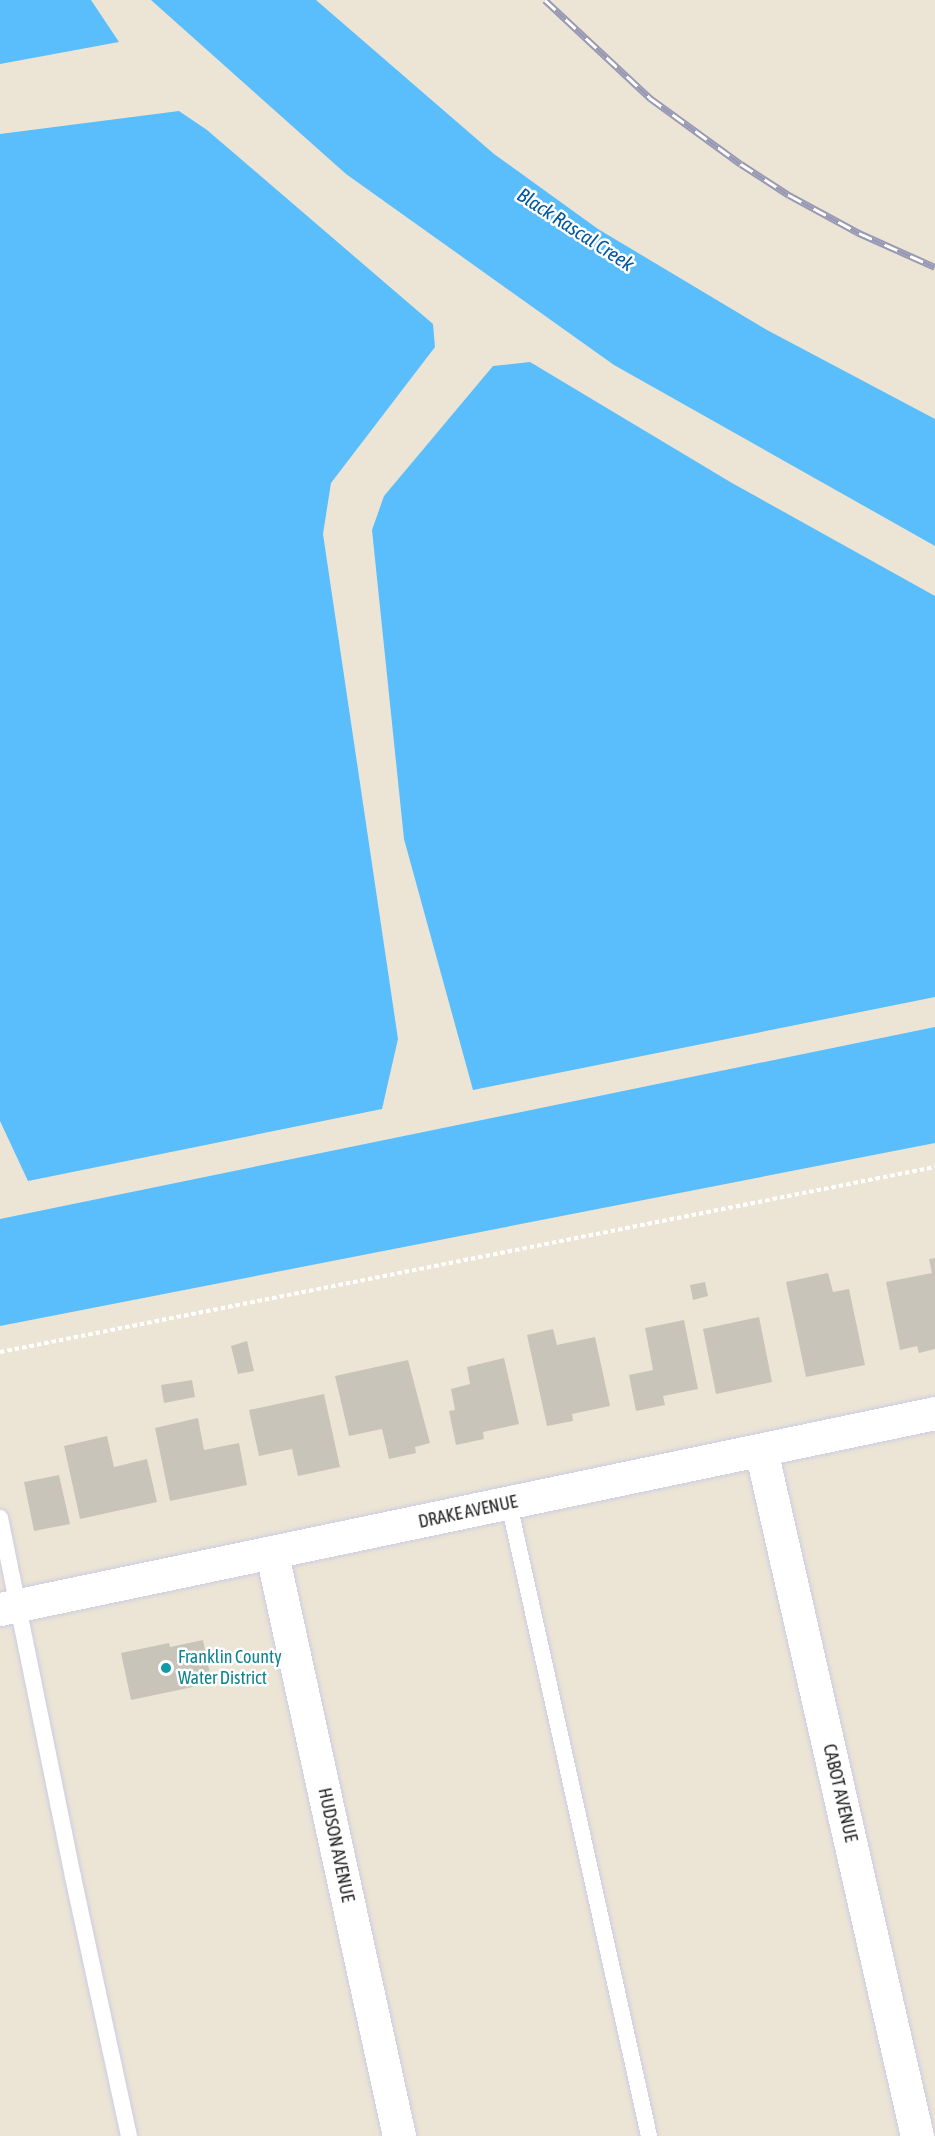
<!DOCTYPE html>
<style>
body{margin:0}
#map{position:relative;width:935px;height:2136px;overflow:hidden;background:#ece5d5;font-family:"Asap Condensed",sans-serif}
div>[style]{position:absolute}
.water>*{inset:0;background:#5abdfc}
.building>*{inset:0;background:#c9c4b9}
.path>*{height:4px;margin-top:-2px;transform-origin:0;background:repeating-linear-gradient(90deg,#fff 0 4.5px,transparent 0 7.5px)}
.roads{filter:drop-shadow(0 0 2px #cbcce2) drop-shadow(0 0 2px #cbcce2)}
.lane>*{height:16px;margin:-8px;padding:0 8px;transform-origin:8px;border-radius:8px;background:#fff}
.street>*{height:33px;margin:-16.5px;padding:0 16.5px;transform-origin:16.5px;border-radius:16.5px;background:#fff}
.rail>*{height:7px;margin-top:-3.5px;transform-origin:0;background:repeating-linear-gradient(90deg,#fff 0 14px,#9899b4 0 28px);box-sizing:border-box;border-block:2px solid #9899b4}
.dots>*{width:16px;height:16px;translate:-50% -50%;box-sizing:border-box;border:3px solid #fff;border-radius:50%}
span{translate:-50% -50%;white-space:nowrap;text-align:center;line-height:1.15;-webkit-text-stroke:5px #fff;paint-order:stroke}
.street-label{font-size:18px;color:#262626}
.culture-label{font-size:18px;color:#0d838f}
.left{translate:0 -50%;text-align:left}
.water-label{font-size:20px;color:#0056a1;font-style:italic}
</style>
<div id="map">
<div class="water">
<div style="clip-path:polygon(0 0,91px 0,119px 42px,0 64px)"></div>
<div style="clip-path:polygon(151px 0,316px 0,494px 154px,598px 229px,767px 330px,935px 419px,935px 546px,614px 365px,346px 174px)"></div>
<div style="clip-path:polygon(179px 111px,207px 130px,433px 324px,435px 347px,331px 483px,323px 534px,398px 1039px,382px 1109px,28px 1181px,0 1121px,0 134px)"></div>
<div style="clip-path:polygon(530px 362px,732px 483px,935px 596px,935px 997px,473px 1090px,404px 839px,372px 530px,384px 496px,493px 366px)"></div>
<div style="clip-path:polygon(935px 1027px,935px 1143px,0 1326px,0 1219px)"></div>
</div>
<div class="building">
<div style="clip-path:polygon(935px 1258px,935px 1349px,919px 1353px,917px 1346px,900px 1350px,886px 1282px,932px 1273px,929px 1259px)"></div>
<div style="clip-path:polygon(828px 1273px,833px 1292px,849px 1289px,865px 1365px,806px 1377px,786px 1282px)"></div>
<div style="clip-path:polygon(705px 1282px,708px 1296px,693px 1300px,690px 1285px)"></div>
<div style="clip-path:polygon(759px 1317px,772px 1382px,716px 1394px,703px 1329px)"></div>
<div style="clip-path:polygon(684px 1320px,698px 1389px,663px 1396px,665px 1405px,636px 1411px,629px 1375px,653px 1370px,645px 1328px)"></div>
<div style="clip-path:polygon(553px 1329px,557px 1345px,595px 1337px,610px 1406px,572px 1414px,573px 1421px,547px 1426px,527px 1335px)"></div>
<div style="clip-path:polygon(247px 1341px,254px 1371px,238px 1374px,231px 1346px)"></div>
<div style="clip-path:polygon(504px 1358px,519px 1424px,483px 1432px,484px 1439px,456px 1445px,449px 1411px,455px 1410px,451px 1389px,470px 1384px,467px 1367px)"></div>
<div style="clip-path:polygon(408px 1360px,430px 1443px,415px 1447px,416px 1453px,389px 1459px,382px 1429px,349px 1436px,335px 1376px)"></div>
<div style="clip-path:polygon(192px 1380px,195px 1397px,164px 1403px,161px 1385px)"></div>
<div style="clip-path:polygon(324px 1394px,340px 1467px,298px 1476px,292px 1449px,259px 1456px,249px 1410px)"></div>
<div style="clip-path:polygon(198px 1418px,204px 1450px,239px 1443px,247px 1485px,170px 1501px,155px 1428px)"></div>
<div style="clip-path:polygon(107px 1436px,114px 1467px,147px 1459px,157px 1502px,80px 1519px,64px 1446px)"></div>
<div style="clip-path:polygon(59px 1475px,70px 1524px,34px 1531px,24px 1482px)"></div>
<div style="clip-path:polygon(203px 1640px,212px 1683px,131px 1700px,121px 1653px,169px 1643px,170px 1647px)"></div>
</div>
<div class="path">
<div style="left:0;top:1352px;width:953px;rotate:-11.19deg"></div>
</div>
<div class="roads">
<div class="lane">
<div style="left:509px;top:1504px;width:647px;rotate:77.51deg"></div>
<div style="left:0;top:1518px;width:366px;rotate:78.5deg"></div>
<div style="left:73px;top:1877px;width:265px;rotate:77.8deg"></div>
</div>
<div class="street">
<div style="left:761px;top:1450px;width:704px;rotate:77.19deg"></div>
<div style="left:272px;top:1554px;width:596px;rotate:77.69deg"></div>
<div style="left:0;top:1609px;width:955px;rotate:-11.84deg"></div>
</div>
</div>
<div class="rail">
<div style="left:545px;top:0;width:144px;rotate:43deg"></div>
<div style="left:650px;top:98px;width:112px;rotate:36deg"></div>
<div style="left:741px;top:164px;width:57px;rotate:32.9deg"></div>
<div style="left:789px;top:195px;width:80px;rotate:28.5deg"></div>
<div style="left:859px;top:233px;width:83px;rotate:24.1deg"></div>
</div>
<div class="dots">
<div style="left:166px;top:1668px;background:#0f9aa8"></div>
</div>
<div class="street-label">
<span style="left:468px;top:1512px;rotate:-12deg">DRAKE AVENUE</span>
<span style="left:840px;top:1793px;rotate:77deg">CABOT AVENUE</span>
<span style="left:336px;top:1845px;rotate:78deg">HUDSON AVENUE</span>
</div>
<div class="culture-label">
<span class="left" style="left:178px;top:1668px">Franklin County<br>Water District</span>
</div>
<div class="water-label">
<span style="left:576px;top:229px;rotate:33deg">Black Rascal Creek</span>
</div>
</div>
